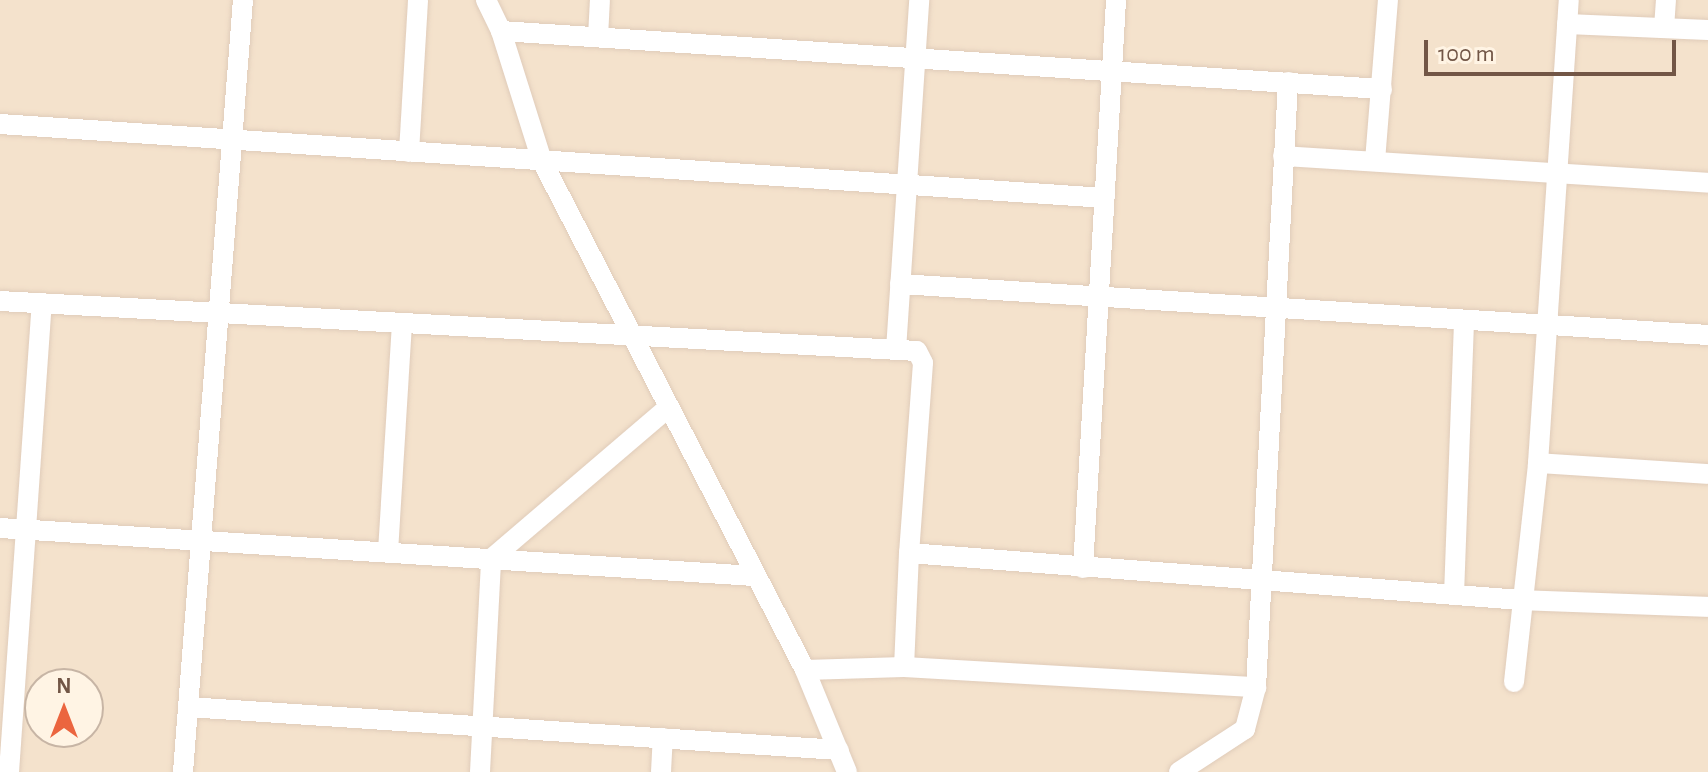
<!DOCTYPE html>
<style>
body{margin:0}
#map{position:relative;width:1708px;height:772px;overflow:hidden;background:#fdf1de;font-family:"Alegreya Sans",sans-serif}
div>[style]{position:absolute}
.residential>*{inset:0;background:#f4e2cc}
.roads{filter:drop-shadow(0 0 2px #e0ccba) drop-shadow(0 0 2px #e0ccba)}
.minor>*{height:20px;margin:-10px;padding:0 10px;transform-origin:10px;border-radius:10px;background:#fff}
span{translate:-50% -50%;white-space:nowrap;text-align:center;line-height:1.15;-webkit-text-stroke:7px #fff4e4;paint-order:stroke}
.north{position:absolute;left:24px;top:668px;width:80px;height:80px;box-sizing:border-box;background:#fff4e4;border:2px solid #c7b5a5;border-radius:50%;rotate:0deg;font-size:22px;font-weight:700;line-height:32px;text-align:center;color:#725646}
.north::after{content:'';display:block;margin:auto;width:28px;height:36px;background:#eb653f;clip-path:polygon(50% 0,100% 100%,50% 72%,0 100%)}
.scale{position:absolute;left:1424px;top:40px;width:252px;height:36px;box-sizing:border-box;border:4px solid #725646;border-top:0;padding-left:10px;font-size:24px;line-height:28px;white-space:nowrap;color:#725646;-webkit-text-stroke:6px #fff4e4;paint-order:stroke}
</style>
<div id="map">
<div class="residential">
<div style="clip-path:polygon(evenodd,0 0,1708px 0,1708px 772px,0 772px,0 0,40px 684px,88px 684px,88px 732px,40px 732px,40px 684px)"></div>
</div>
<div class="roads">
<div class="minor">
<div style="left:486px;top:0;width:34px;rotate:64deg"></div>
<div style="left:501px;top:31px;width:136px;rotate:72.5deg"></div>
<div style="left:542px;top:161px;width:573px;rotate:62.67deg"></div>
<div style="left:805px;top:670px;width:110px;rotate:67.6deg"></div>
<div style="left:1567px;top:24px;width:141px;rotate:2.4deg"></div>
<div style="left:1664px;top:28px;width:28px;rotate:-86deg"></div>
<div style="left:501px;top:31px;width:883px;rotate:3.77deg"></div>
<div style="left:598px;top:37px;width:37px;rotate:-87deg"></div>
<div style="left:0;top:124px;width:1107px;rotate:3.83deg"></div>
<div style="left:409px;top:152px;width:152px;rotate:-86.6deg"></div>
<div style="left:1283px;top:156px;width:426px;rotate:3.6deg"></div>
<div style="left:1375px;top:161px;width:162px;rotate:-85.4deg"></div>
<div style="left:900px;top:284px;width:810px;rotate:3.61deg"></div>
<div style="left:0;top:301px;width:918px;rotate:3.12deg"></div>
<div style="left:917px;top:351px;width:13px;rotate:63deg"></div>
<div style="left:923px;top:363px;width:191px;rotate:94.2deg"></div>
<div style="left:909px;top:553px;width:114px;rotate:92.5deg"></div>
<div style="left:896px;top:350px;width:351px;rotate:-86.2deg"></div>
<div style="left:1538px;top:463px;width:170px;rotate:3.7deg"></div>
<div style="left:0;top:528px;width:757px;rotate:3.64deg"></div>
<div style="left:388px;top:552px;width:229px;rotate:-86.5deg"></div>
<div style="left:909px;top:553px;width:614px;rotate:4.39deg"></div>
<div style="left:1521px;top:600px;width:187px;rotate:2.1deg"></div>
<div style="left:1083px;top:568px;width:569px;rotate:-86.67deg"></div>
<div style="left:1454px;top:595px;width:275px;rotate:-87.9deg"></div>
<div style="left:805px;top:670px;width:99px;rotate:-1.7deg"></div>
<div style="left:904px;top:667px;width:353px;rotate:3.3deg"></div>
<div style="left:1514px;top:682px;width:220px;rotate:-83.7deg"></div>
<div style="left:1538px;top:463px;width:464px;rotate:-86.2deg"></div>
<div style="left:188px;top:707px;width:652px;rotate:3.78deg"></div>
<div style="left:9px;top:772px;width:470px;rotate:-86deg"></div>
<div style="left:183px;top:772px;width:774px;rotate:-85.56deg"></div>
<div style="left:480px;top:772px;width:213px;rotate:-87deg"></div>
<div style="left:491px;top:559px;width:233px;rotate:-40.5deg"></div>
<div style="left:661px;top:772px;width:34px;rotate:-87deg"></div>
<div style="left:1179px;top:772px;width:79px;rotate:-33.1deg"></div>
<div style="left:1245px;top:729px;width:43px;rotate:-75.3deg"></div>
<div style="left:1256px;top:687px;width:606px;rotate:-86.97deg"></div>
</div>
</div>
<div class="north">N</div>
<div class="scale">100 m</div>
</div>
